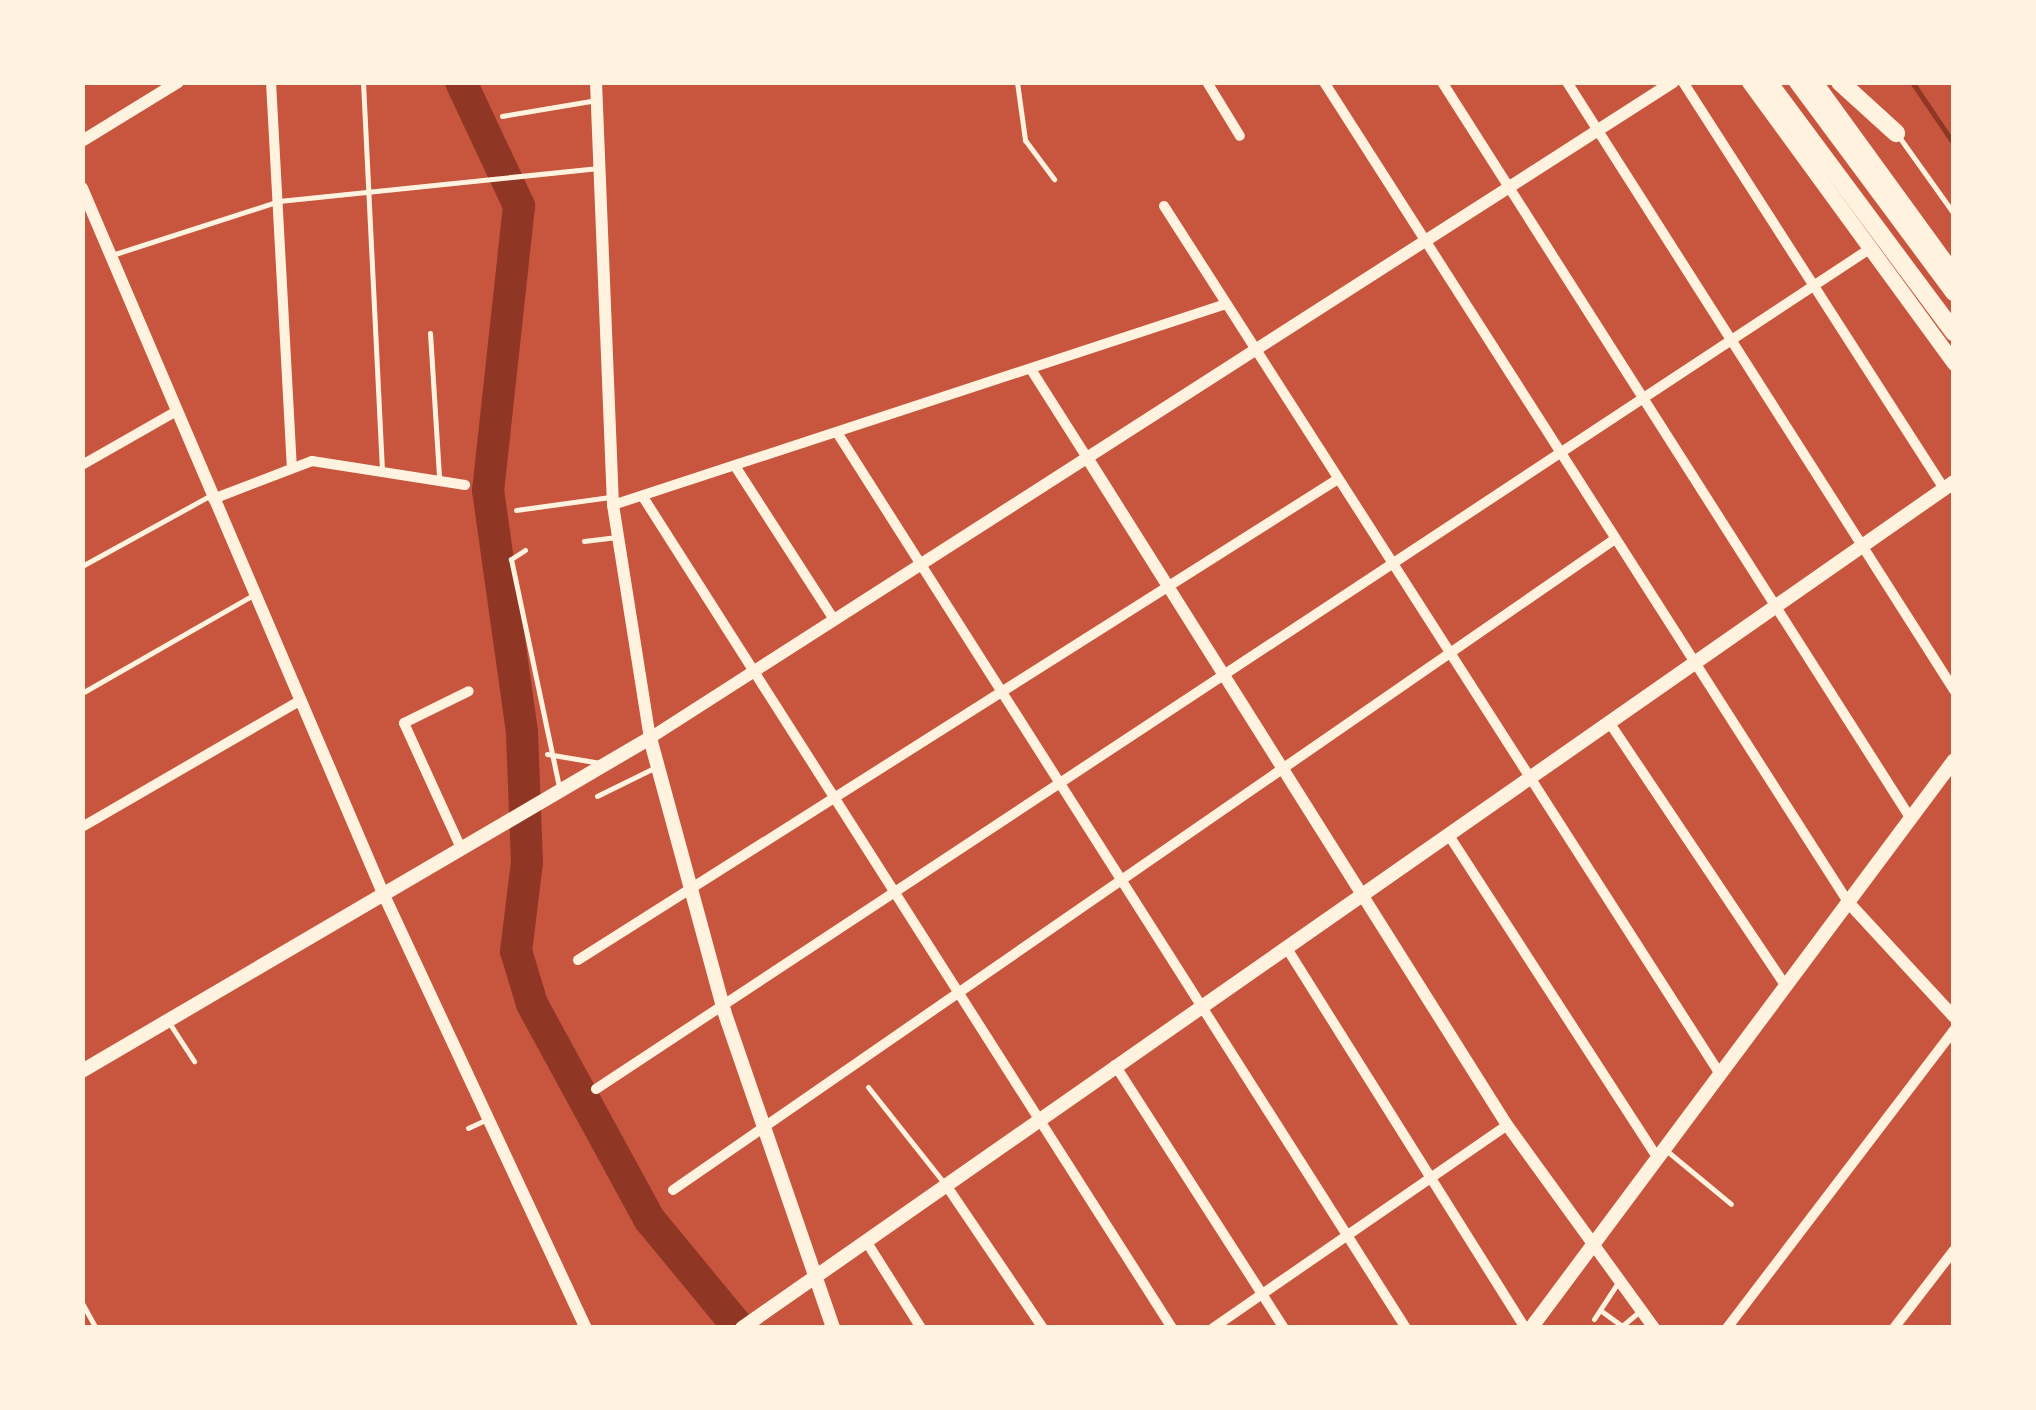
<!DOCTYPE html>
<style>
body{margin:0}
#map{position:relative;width:2036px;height:1410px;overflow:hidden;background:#c8553d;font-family:"Fira Sans Condensed",sans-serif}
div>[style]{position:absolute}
.stream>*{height:5px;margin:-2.5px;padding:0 2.5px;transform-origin:2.5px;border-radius:2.5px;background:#8f3625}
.river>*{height:32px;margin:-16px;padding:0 16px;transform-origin:16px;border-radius:16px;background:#8f3625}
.service>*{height:5px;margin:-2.5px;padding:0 2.5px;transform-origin:2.5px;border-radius:2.5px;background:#fff3e0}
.minor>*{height:10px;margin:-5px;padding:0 5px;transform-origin:5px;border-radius:5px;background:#fff3e0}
.tertiary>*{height:12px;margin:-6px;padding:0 6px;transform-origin:6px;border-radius:6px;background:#fff3e0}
.secondary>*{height:14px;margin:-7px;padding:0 7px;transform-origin:7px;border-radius:7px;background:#fff3e0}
.primary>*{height:15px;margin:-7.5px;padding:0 7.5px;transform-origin:7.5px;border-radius:7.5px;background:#fff3e0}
.motorway>*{height:18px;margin:-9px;padding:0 9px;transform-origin:9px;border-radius:9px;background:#fff3e0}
span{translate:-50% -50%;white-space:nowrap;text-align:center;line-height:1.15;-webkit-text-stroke:9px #fff3e0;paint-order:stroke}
.frame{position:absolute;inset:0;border:85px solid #fff3e0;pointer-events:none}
</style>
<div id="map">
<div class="stream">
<div style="left:1912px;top:82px;width:75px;rotate:55.9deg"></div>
</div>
<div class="river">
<div style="left:461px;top:82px;width:137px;rotate:64.9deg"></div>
<div style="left:519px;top:206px;width:286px;rotate:96.2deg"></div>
<div style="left:488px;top:490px;width:245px;rotate:82deg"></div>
<div style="left:522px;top:733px;width:129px;rotate:87.8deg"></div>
<div style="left:527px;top:862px;width:90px;rotate:97deg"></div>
<div style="left:516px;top:951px;width:55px;rotate:73.2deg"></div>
<div style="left:532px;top:1004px;width:246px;rotate:61.4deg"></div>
<div style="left:650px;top:1220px;width:140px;rotate:50.5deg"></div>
</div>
<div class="service">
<div style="left:363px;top:82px;width:391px;rotate:87.2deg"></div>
<div style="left:1017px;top:82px;width:59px;rotate:82.1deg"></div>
<div style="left:1025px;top:140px;width:49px;rotate:53.4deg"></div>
<div style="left:502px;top:116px;width:96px;rotate:-9.6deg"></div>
<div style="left:1897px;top:134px;width:98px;rotate:54.5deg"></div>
<div style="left:112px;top:255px;width:176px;rotate:-17.9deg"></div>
<div style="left:279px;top:201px;width:319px;rotate:-5.9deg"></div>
<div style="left:430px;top:333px;width:145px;rotate:86.4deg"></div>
<div style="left:516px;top:510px;width:95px;rotate:-7.9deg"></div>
<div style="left:584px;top:541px;width:31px;rotate:-7deg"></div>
<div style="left:525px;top:550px;width:17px;rotate:147deg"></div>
<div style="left:511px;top:559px;width:232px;rotate:78.1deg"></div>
<div style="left:82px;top:566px;width:147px;rotate:-28.8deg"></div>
<div style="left:82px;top:693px;width:197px;rotate:-29.8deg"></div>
<div style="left:547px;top:754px;width:54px;rotate:9.6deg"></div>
<div style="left:597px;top:796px;width:68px;rotate:-26.2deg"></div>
<div style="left:168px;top:1021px;width:48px;rotate:57deg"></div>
<div style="left:868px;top:1087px;width:122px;rotate:51.6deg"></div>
<div style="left:468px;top:1128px;width:19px;rotate:-25deg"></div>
<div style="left:1667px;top:1151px;width:83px;rotate:39.6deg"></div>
<div style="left:82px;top:1303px;width:29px;rotate:61deg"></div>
<div style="left:1600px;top:1310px;width:27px;rotate:36deg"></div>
<div style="left:1622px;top:1326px;width:23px;rotate:-40deg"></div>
<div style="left:1594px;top:1319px;width:42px;rotate:-56.7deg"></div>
</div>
<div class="minor">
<div style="left:271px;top:82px;width:383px;rotate:86.9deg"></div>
<div style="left:1207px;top:82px;width:63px;rotate:58.6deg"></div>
<div style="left:1324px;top:82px;width:973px;rotate:57.42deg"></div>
<div style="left:1442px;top:82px;width:874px;rotate:57.53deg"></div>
<div style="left:1567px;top:82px;width:721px;rotate:57.52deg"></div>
<div style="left:1683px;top:82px;width:483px;rotate:57.3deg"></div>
<div style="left:1164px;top:206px;width:1031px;rotate:57.36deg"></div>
<div style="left:1032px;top:371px;width:101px;rotate:57.6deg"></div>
<div style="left:838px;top:434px;width:1059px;rotate:57.57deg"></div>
<div style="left:82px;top:465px;width:105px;rotate:-29.7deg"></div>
<div style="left:735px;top:466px;width:181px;rotate:57.2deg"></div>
<div style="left:643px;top:497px;width:985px;rotate:57.52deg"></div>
<div style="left:213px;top:499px;width:106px;rotate:-21deg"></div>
<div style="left:312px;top:461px;width:155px;rotate:8.9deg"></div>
<div style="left:613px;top:505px;width:645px;rotate:-18.15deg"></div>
<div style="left:1609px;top:722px;width:318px;rotate:56.2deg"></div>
<div style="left:82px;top:827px;width:253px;rotate:-30.1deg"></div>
<div style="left:1448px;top:834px;width:386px;rotate:57.1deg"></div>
<div style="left:460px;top:846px;width:135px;rotate:-114.5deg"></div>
<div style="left:404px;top:723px;width:72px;rotate:-26.2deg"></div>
<div style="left:1286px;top:947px;width:450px;rotate:57.9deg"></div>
<div style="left:578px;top:960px;width:899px;rotate:-32.33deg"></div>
<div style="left:1115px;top:1065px;width:313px;rotate:57.3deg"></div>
<div style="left:596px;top:1089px;width:1527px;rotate:-33.41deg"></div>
<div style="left:946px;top:1185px;width:173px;rotate:55.9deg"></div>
<div style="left:673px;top:1190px;width:1141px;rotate:-34.65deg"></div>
<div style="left:866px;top:1241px;width:103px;rotate:57.7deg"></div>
<div style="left:1213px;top:1328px;width:357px;rotate:-34.6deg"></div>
<div style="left:1727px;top:1328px;width:375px;rotate:-52.7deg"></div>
<div style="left:1894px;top:1328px;width:98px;rotate:-52.4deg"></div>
</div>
<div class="tertiary">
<div style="left:596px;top:82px;width:423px;rotate:87.7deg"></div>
<div style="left:613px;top:505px;width:236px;rotate:81deg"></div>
<div style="left:650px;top:738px;width:1215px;rotate:-32.67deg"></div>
<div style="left:82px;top:141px;width:113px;rotate:-31.6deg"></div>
<div style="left:82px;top:188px;width:764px;rotate:66.89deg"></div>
<div style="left:382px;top:891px;width:482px;rotate:65deg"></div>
<div style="left:1086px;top:456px;width:790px;rotate:57.82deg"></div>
<div style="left:1507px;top:1125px;width:251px;rotate:54.1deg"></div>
<div style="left:1848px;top:902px;width:156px;rotate:47.3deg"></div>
</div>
<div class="secondary">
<div style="left:82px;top:1071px;width:658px;rotate:-30.38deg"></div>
<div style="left:650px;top:738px;width:283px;rotate:74.8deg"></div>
<div style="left:724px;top:1011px;width:335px;rotate:71deg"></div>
<div style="left:742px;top:1328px;width:1478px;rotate:-34.92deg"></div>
<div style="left:1531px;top:1328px;width:708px;rotate:-53.32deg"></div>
</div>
<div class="primary">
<div style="left:1749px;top:82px;width:348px;rotate:53.9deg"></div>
<div style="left:1815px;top:82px;width:236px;rotate:54deg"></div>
</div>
<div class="motorway">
<div style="left:1768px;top:82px;width:312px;rotate:53.4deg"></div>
<div style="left:1798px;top:82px;width:262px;rotate:53.4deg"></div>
<div style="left:1840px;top:82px;width:76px;rotate:42.3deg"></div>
</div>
<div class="frame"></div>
</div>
